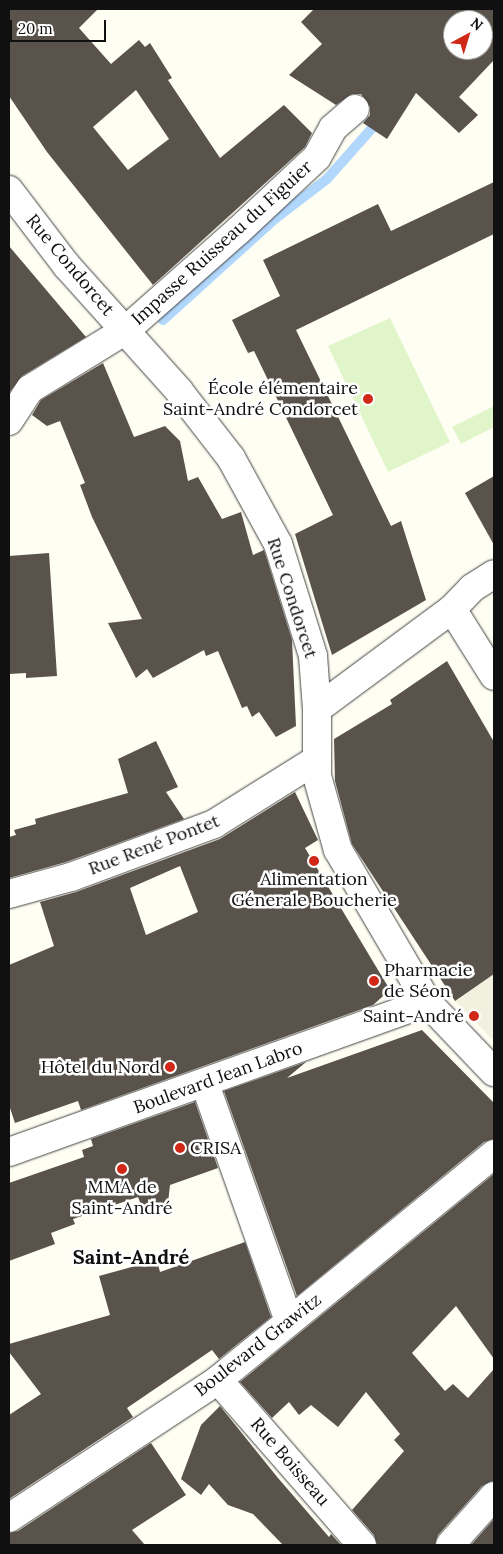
<!DOCTYPE html>
<meta charset="utf-8">
<style>
body{margin:0}
#map{position:relative;width:503px;height:1554px;overflow:hidden;background:#fffef3;font-family:Lora,serif}
div>[style]{position:absolute}
.pitch>*{inset:0;background:#e1f5ca}
.plaza>*{inset:0;background:#f2f0df}
.stream>*{height:10px;margin:-5px;padding:0 5px;transform-origin:5px;border-radius:5px;background:#b2d7fd}
.building>*{inset:0;background:#5a534b}
.roads{filter:drop-shadow(0 0 1px #434343) drop-shadow(0 0 1px #434343)}
.minor>*{height:28px;margin:-14px;padding:0 14px;transform-origin:14px;border-radius:14px;background:#fff}
.dots>*{width:14px;height:14px;translate:-50% -50%;box-sizing:border-box;border:2px solid #fff;border-radius:50%}
span{translate:-50% -50%;white-space:nowrap;text-align:center;line-height:1.15;-webkit-text-stroke:5px #fff;paint-order:stroke}
.street-label{font-size:18px;color:#101010}
.poi-label{font-size:18px;color:#101010}
.right{translate:-100% -50%;text-align:right}
.left{translate:0 -50%;text-align:left}
.quarter-label{font-size:20px;color:#101010;font-weight:700}
.frame{position:absolute;inset:0;border:10px solid #101010;pointer-events:none}
.north{position:absolute;left:443px;top:10px;width:50px;height:50px;box-sizing:border-box;background:#fff;border:1px solid #9f9f9f;border-radius:50%;rotate:39deg;font-size:14px;font-weight:700;line-height:20px;text-align:center;color:#101010}
.north::after{content:'';display:block;margin:auto;width:18px;height:22px;background:#d12717;clip-path:polygon(50% 0,100% 100%,50% 72%,0 100%)}
.scale{position:absolute;left:10px;top:20px;width:96px;height:22px;box-sizing:border-box;border:2px solid #101010;border-top:0;padding-left:6px;font-size:15px;line-height:18px;white-space:nowrap;color:#101010;-webkit-text-stroke:4px #fff;paint-order:stroke}
</style>
<div id="map">
<div class="pitch">
<div style="clip-path:polygon(390px 318px,450px 442px,388px 472px,328px 346px)"></div>
<div style="clip-path:polygon(494px 406px,494px 427px,461px 444px,452px 427px)"></div>
</div>
<div class="plaza">
<div style="clip-path:polygon(494px 974px,494px 1041px,455px 1001px)"></div>
</div>
<div class="stream">
<div style="left:163px;top:320px;width:152px;rotate:-42.1deg"></div>
<div style="left:276px;top:218px;width:64px;rotate:-37.4deg"></div>
<div style="left:327px;top:179px;width:80px;rotate:-48.5deg"></div>
</div>
<div class="building">
<div style="clip-path:polygon(evenodd,9px 9px,98px 9px,79px 28px,111px 64px,139px 40px,145px 47px,150px 43px,172px 78px,168px 80px,220px 158px,284px 105px,312px 133px,305px 147px,153px 285px,47px 152px,9px 96px,9px 9px,136px 90px,169px 139px,128px 170px,93px 127px,136px 90px)"></div>
<div style="clip-path:polygon(evenodd,314px 9px,494px 9px,494px 60px,459px 97px,478px 115px,459px 133px,416px 93px,387px 139px,363px 123px,370px 115px,370px 107px,361px 94px,352px 94px,336px 105px,289px 75px,322px 44px,301px 22px,314px 9px,453px 20px,483px 20px,483px 50px,453px 50px,453px 20px)"></div>
<div style="clip-path:polygon(494px 182px,494px 234px,296px 330px,391px 526px,401px 521px,426px 600px,332px 655px,295px 534px,333px 515px,254px 351px,248px 353px,232px 320px,280px 296px,263px 260px,378px 204px,391px 231px)"></div>
<div style="clip-path:polygon(9px 246px,86px 337px,22px 376px,9px 393px)"></div>
<div style="clip-path:polygon(103px 363px,134px 437px,165px 426px,180px 441px,188px 481px,198px 477px,222px 519px,241px 512px,253px 555px,264px 550px,292px 640px,296px 726px,276px 737px,259px 712px,252px 717px,247px 706px,242px 708px,218px 651px,206px 656px,204px 650px,153px 678px,147px 669px,136px 678px,108px 623px,142px 619px,92px 517px,80px 485px,85px 483px,60px 421px,47px 426px,32px 415px,41px 400px)"></div>
<div style="clip-path:polygon(494px 476px,494px 545px,465px 493px)"></div>
<div style="clip-path:polygon(49px 553px,57px 676px,26px 678px,26px 673px,9px 674px,9px 556px)"></div>
<div style="clip-path:polygon(447px 661px,494px 742px,494px 974px,455px 1001px,352px 844px,335px 781px,334px 739px,392px 704px,390px 700px)"></div>
<div style="clip-path:polygon(156px 741px,178px 787px,166px 792px,184px 819px,66px 862px,9px 878px,9px 837px,16px 835px,14px 830px,36px 824px,35px 819px,128px 793px,118px 759px)"></div>
<div style="clip-path:polygon(evenodd,295px 792px,318px 840px,305px 848px,390px 990px,373px 1005px,81px 1110px,78px 1101px,15px 1123px,9px 1105px,9px 965px,54px 946px,40px 902px,76px 892px,220px 839px,295px 792px,180px 866px,198px 912px,146px 935px,130px 888px,180px 866px)"></div>
<div style="clip-path:polygon(422px 1030px,494px 1103px,494px 1139px,484px 1142px,297px 1296px,224px 1091px,306px 1062px,287px 1078px)"></div>
<div style="clip-path:polygon(195px 1102px,218px 1168px,170px 1185px,168px 1203px,144px 1212px,138px 1197px,73px 1219px,75px 1224px,51px 1233px,55px 1244px,9px 1261px,9px 1183px,84px 1157px,82px 1150px,93px 1146px,91px 1139px)"></div>
<div style="clip-path:polygon(494px 1174px,494px 1359px,456px 1306px,412px 1353px,445px 1391px,453px 1384px,468px 1398px,494px 1369px,494px 1481px,482px 1486px,438px 1535px,435px 1545px,377px 1545px,374px 1535px,352px 1510px,404px 1451px,394px 1440px,400px 1434px,366px 1392px,338px 1427px,311px 1405px,299px 1415px,289px 1402px,272px 1418px,240px 1382px)"></div>
<div style="clip-path:polygon(245px 1242px,271px 1317px,219px 1359px,212px 1350px,127px 1408px,133px 1417px,9px 1499px,9px 1415px,41px 1394px,9px 1352px,9px 1344px,110px 1315px,99px 1276px,157px 1260px,160px 1272px)"></div>
<div style="clip-path:polygon(220px 1406px,278px 1478px,329px 1537px,331px 1534px,341px 1545px,283px 1545px,253px 1514px,228px 1505px,209px 1484px,201px 1495px,181px 1479px,201px 1425px)"></div>
<div style="clip-path:polygon(151px 1443px,186px 1495px,132px 1530px,145px 1545px,9px 1545px,9px 1533px,18px 1531px)"></div>
<div style="clip-path:polygon(494px 1519px,494px 1545px,471px 1545px)"></div>
</div>
<div class="roads">
<div class="minor">
<div style="left:9px;top:190px;width:96px;rotate:52.7deg"></div>
<div style="left:67px;top:266px;width:168px;rotate:48.1deg"></div>
<div style="left:179px;top:391px;width:85px;rotate:52.2deg"></div>
<div style="left:231px;top:458px;width:98px;rotate:61.3deg"></div>
<div style="left:278px;top:544px;width:117px;rotate:72.6deg"></div>
<div style="left:313px;top:656px;width:53px;rotate:85.7deg"></div>
<div style="left:317px;top:709px;width:67px;rotate:90deg"></div>
<div style="left:317px;top:776px;width:77px;rotate:74.2deg"></div>
<div style="left:338px;top:850px;width:176px;rotate:59.6deg"></div>
<div style="left:427px;top:1002px;width:97px;rotate:46.3deg"></div>
<div style="left:9px;top:421px;width:38px;rotate:-57deg"></div>
<div style="left:30px;top:389px;width:113px;rotate:-31.6deg"></div>
<div style="left:126px;top:330px;width:149px;rotate:-41.5deg"></div>
<div style="left:238px;top:231px;width:108px;rotate:-43.1deg"></div>
<div style="left:317px;top:157px;width:33px;rotate:-61deg"></div>
<div style="left:333px;top:128px;width:29px;rotate:-41deg"></div>
<div style="left:452px;top:609px;width:79px;rotate:57.9deg"></div>
<div style="left:317px;top:709px;width:168px;rotate:-36.5deg"></div>
<div style="left:452px;top:609px;width:29px;rotate:-46deg"></div>
<div style="left:472px;top:588px;width:26px;rotate:-32deg"></div>
<div style="left:9px;top:894px;width:64px;rotate:-15.3deg"></div>
<div style="left:71px;top:877px;width:153px;rotate:-20.3deg"></div>
<div style="left:214px;top:824px;width:120px;rotate:-32.1deg"></div>
<div style="left:205px;top:1084px;width:251px;rotate:70.5deg"></div>
<div style="left:9px;top:1152px;width:444px;rotate:-19.7deg"></div>
<div style="left:218px;top:1380px;width:219px;rotate:48.9deg"></div>
<div style="left:9px;top:1518px;width:250px;rotate:-33.4deg"></div>
<div style="left:218px;top:1380px;width:357px;rotate:-39.3deg"></div>
<div style="left:450px;top:1545px;width:66px;rotate:-48.1deg"></div>
</div>
</div>
<div class="dots">
<div style="left:368px;top:399px;background:#d12717"></div>
<div style="left:314px;top:861px;background:#d12717"></div>
<div style="left:374px;top:981px;background:#d12717"></div>
<div style="left:474px;top:1016px;background:#d12717"></div>
<div style="left:170px;top:1067px;background:#d12717"></div>
<div style="left:180px;top:1148px;background:#d12717"></div>
<div style="left:122px;top:1169px;background:#d12717"></div>
</div>
<div class="street-label">
<span style="left:222px;top:243px;rotate:-42deg">Impasse Ruisseau du Figuier</span>
<span style="left:70px;top:265px;rotate:50deg">Rue Condorcet</span>
<span style="left:292px;top:598px;rotate:72deg">Rue Condorcet</span>
<span style="left:154px;top:845px;rotate:-21deg">Rue René Pontet</span>
<span style="left:218px;top:1078px;rotate:-20deg">Boulevard Jean Labro</span>
<span style="left:258px;top:1345px;rotate:-38deg">Boulevard Grawitz</span>
<span style="left:290px;top:1462px;rotate:49deg">Rue Boisseau</span>
</div>
<div class="poi-label">
<span class="right" style="left:358px;top:399px">École élémentaire<br>Saint-André Condorcet</span>
<span style="left:314px;top:890px">Alimentation<br>Génerale Boucherie</span>
<span class="left" style="left:384px;top:981px">Pharmacie<br>de Séon</span>
<span class="right" style="left:464px;top:1016px">Saint-André</span>
<span class="right" style="left:160px;top:1067px">Hôtel du Nord</span>
<span class="left" style="left:190px;top:1148px">CRISA</span>
<span style="left:122px;top:1198px">MMA de<br>Saint-André</span>
</div>
<div class="quarter-label">
<span style="left:131px;top:1256px">Saint-André</span>
</div>
<div class="frame"></div>
<div class="north">N</div>
<div class="scale">20 m</div>
</div>
